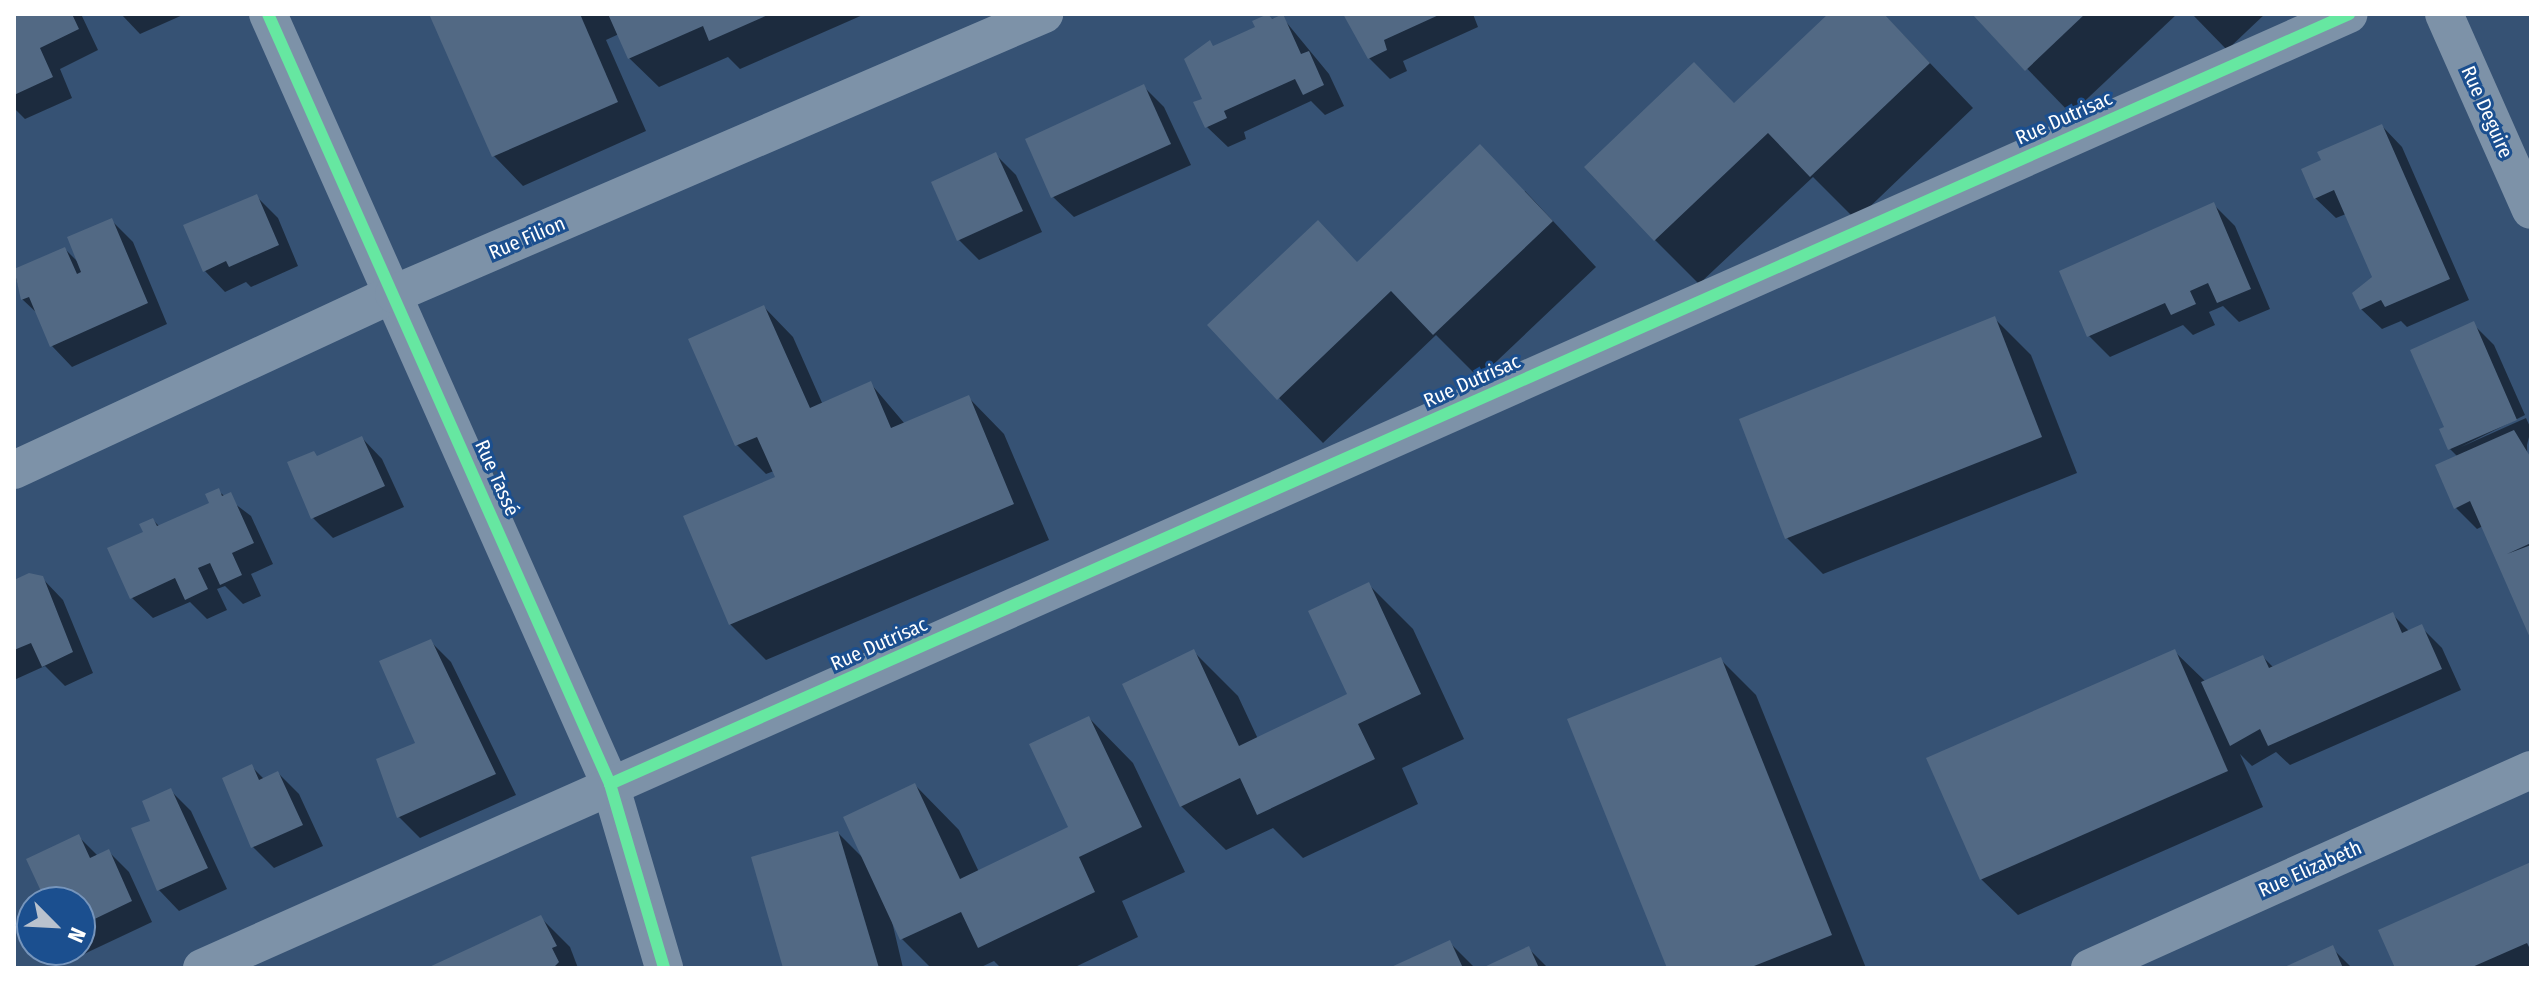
<!DOCTYPE html>
<meta charset="utf-8">
<style>
body{margin:0}
#map{position:relative;width:2545px;height:982px;overflow:hidden;background:#365274;font-family:"Fira Sans Condensed",sans-serif}
div>[style]{position:absolute}
.shadow>*{inset:0;background:#0007}
.building>*{inset:0;background:#526984}
.minor>*{height:38px;margin:-19px;padding:0 19px;transform-origin:19px;border-radius:19px;background:#7d92a8}
.cycleway>*{height:12px;margin:-6px;padding:0 6px;transform-origin:6px;border-radius:6px;background:#66e7a1}
span{translate:-50% -50%;white-space:nowrap;text-align:center;line-height:1.15;-webkit-text-stroke:6px #1b4f8f;paint-order:stroke}
.street-label{font-size:20px;color:#fff}
.frame{position:absolute;inset:0;border:16px solid #fff;pointer-events:none}
.north{position:absolute;left:16px;top:886px;width:80px;height:80px;box-sizing:border-box;background:#1b4f8f;border:2px solid #7695bc;border-radius:50%;rotate:114deg;font-size:22px;font-weight:700;line-height:32px;text-align:center;color:#fff}
.north::after{content:'';display:block;margin:auto;width:28px;height:36px;background:#b9c2ce;clip-path:polygon(50% 0,100% 100%,50% 72%,0 100%)}
</style>
<div id="map">
<div class="shadow">
<div style="clip-path:polygon(14px 14px,81px 14px,98px 50px,60px 69px,72px 98px,25px 119px,14px 108px)"></div>
<div style="clip-path:polygon(121px 14px,185px 14px,140px 34px)"></div>
<div style="clip-path:polygon(431px 14px,865px 14px,740px 69px,728px 57px,659px 87px,629px 58px,619px 34px,606px 40px,646px 131px,523px 186px,494px 156px)"></div>
<div style="clip-path:polygon(1347px 14px,1473px 14px,1478px 27px,1403px 61px,1407px 71px,1390px 79px,1369px 58px)"></div>
<div style="clip-path:polygon(1831px 14px,1883px 14px,1973px 108px,1856px 220px,1813px 177px,1699px 284px,1655px 240px,1735px 105px)"></div>
<div style="clip-path:polygon(1974px 14px,2177px 14px,2071px 114px)"></div>
<div style="clip-path:polygon(2192px 14px,2265px 14px,2227px 50px)"></div>
<div style="clip-path:polygon(1282px 17px,1329px 74px,1344px 106px,1325px 115px,1311px 101px,1244px 132px,1246px 139px,1228px 147px,1207px 127px,1204px 100px,1214px 47px,1257px 28px,1255px 22px)"></div>
<div style="clip-path:polygon(1144px 87px,1164px 107px,1191px 165px,1074px 217px,1053px 197px)"></div>
<div style="clip-path:polygon(2382px 126px,2402px 147px,2469px 300px,2407px 327px,2401px 321px,2382px 329px,2361px 309px,2374px 278px,2346px 214px,2336px 218px,2315px 198px)"></div>
<div style="clip-path:polygon(995px 154px,1016px 175px,1042px 232px,979px 260px,959px 240px)"></div>
<div style="clip-path:polygon(1525px 191px,1596px 267px,1479px 378px,1436px 335px,1323px 443px,1279px 398px,1358px 263px)"></div>
<div style="clip-path:polygon(257px 197px,278px 218px,298px 266px,251px 287px,246px 282px,225px 292px,205px 271px)"></div>
<div style="clip-path:polygon(2214px 205px,2235px 226px,2270px 309px,2239px 322px,2223px 306px,2209px 312px,2215px 325px,2193px 335px,2183px 325px,2110px 357px,2089px 336px)"></div>
<div style="clip-path:polygon(112px 221px,133px 242px,167px 324px,72px 367px,52px 346px,39px 315px,22px 299px,14px 271px,65px 249px,81px 265px)"></div>
<div style="clip-path:polygon(764px 307px,793px 337px,823px 405px,871px 384px,905px 424px,968px 397px,1004px 434px,1049px 540px,766px 660px,730px 624px,778px 478px,774px 471px,766px 474px,737px 445px)"></div>
<div style="clip-path:polygon(1995px 319px,2031px 355px,2077px 473px,1823px 574px,1787px 538px)"></div>
<div style="clip-path:polygon(2473px 324px,2494px 345px,2525px 415px,2461px 447px,2526px 418px,2531px 429px,2527px 445px,2531px 635px,2483px 526px,2477px 529px,2456px 508px,2458px 457px,2450px 449px,2446px 428px)"></div>
<div style="clip-path:polygon(362px 438px,382px 459px,404px 507px,333px 538px,313px 518px,318px 458px)"></div>
<div style="clip-path:polygon(218px 491px,251px 516px,273px 564px,251px 574px,261px 596px,243px 604px,225px 586px,217px 589px,227px 610px,207px 619px,190px 602px,153px 618px,132px 598px,145px 533px,153px 520px,160px 527px,211px 504px)"></div>
<div style="clip-path:polygon(42px 578px,63px 600px,93px 673px,65px 686px,45px 666px,14px 680px,14px 586px)"></div>
<div style="clip-path:polygon(1369px 585px,1413px 629px,1464px 739px,1402px 768px,1418px 804px,1303px 858px,1273px 828px,1226px 850px,1181px 806px,1194px 652px,1238px 696px,1258px 739px,1350px 695px)"></div>
<div style="clip-path:polygon(2393px 615px,2410px 632px,2421px 627px,2442px 648px,2461px 690px,2290px 765px,2276px 752px,2252px 766px,2240px 754px,2263px 807px,2018px 915px,1981px 879px,2174px 651px,2206px 682px,2263px 657px,2274px 668px)"></div>
<div style="clip-path:polygon(430px 641px,451px 662px,516px 795px,420px 838px,399px 817px,379px 760px,418px 744px)"></div>
<div style="clip-path:polygon(1720px 659px,1756px 695px,1866px 968px,1669px 968px)"></div>
<div style="clip-path:polygon(1089px 718px,1133px 763px,1185px 872px,1122px 901px,1138px 937px,1073px 968px,1001px 968px,994px 961px,979px 968px,931px 968px,902px 939px,890px 913px,903px 968px,785px 968px,838px 833px,864px 859px,915px 785px,959px 830px,979px 872px,1070px 828px)"></div>
<div style="clip-path:polygon(251px 766px,264px 779px,278px 773px,299px 794px,323px 846px,274px 868px,253px 847px)"></div>
<div style="clip-path:polygon(170px 790px,191px 811px,227px 889px,179px 911px,159px 890px,153px 822px)"></div>
<div style="clip-path:polygon(78px 836px,98px 856px,108px 851px,129px 872px,152px 922px,84px 954px,79px 950px,80px 902px,48px 902px)"></div>
<div style="clip-path:polygon(2531px 864px,2531px 968px,2397px 968px)"></div>
<div style="clip-path:polygon(540px 917px,570px 947px,578px 968px,432px 968px)"></div>
<div style="clip-path:polygon(1449px 942px,1475px 968px,1394px 968px)"></div>
<div style="clip-path:polygon(1528px 948px,1548px 968px,1486px 968px)"></div>
<div style="clip-path:polygon(2332px 948px,2352px 968px,2287px 968px)"></div>
</div>
<div class="building">
<div style="clip-path:polygon(14px 14px,72px 14px,79px 29px,40px 48px,53px 77px,14px 95px)"></div>
<div style="clip-path:polygon(429px 14px,580px 14px,618px 102px,492px 157px)"></div>
<div style="clip-path:polygon(608px 14px,770px 14px,709px 41px,703px 26px,628px 59px)"></div>
<div style="clip-path:polygon(1268px 14px,1272px 19px,1283px 14px,1301px 54px,1309px 51px,1324px 85px,1303px 95px,1295px 79px,1224px 111px,1227px 118px,1205px 128px,1193px 102px,1202px 99px,1184px 59px,1210px 40px,1213px 46px,1255px 27px,1252px 21px)"></div>
<div style="clip-path:polygon(1343px 14px,1441px 14px,1384px 40px,1387px 50px,1368px 59px)"></div>
<div style="clip-path:polygon(1828px 14px,1884px 14px,1930px 63px,1810px 177px,1768px 133px,1654px 241px,1584px 167px,1694px 62px,1734px 103px)"></div>
<div style="clip-path:polygon(1972px 14px,2085px 14px,2025px 71px)"></div>
<div style="clip-path:polygon(1144px 84px,1171px 144px,1051px 198px,1025px 139px)"></div>
<div style="clip-path:polygon(2382px 124px,2450px 279px,2385px 307px,2381px 300px,2360px 310px,2352px 293px,2372px 277px,2334px 190px,2314px 199px,2301px 169px,2321px 160px,2317px 152px)"></div>
<div style="clip-path:polygon(1480px 144px,1553px 221px,1433px 335px,1391px 291px,1277px 400px,1207px 325px,1318px 220px,1357px 262px)"></div>
<div style="clip-path:polygon(996px 152px,1023px 211px,957px 241px,931px 182px)"></div>
<div style="clip-path:polygon(257px 194px,279px 245px,229px 267px,226px 261px,203px 272px,183px 225px)"></div>
<div style="clip-path:polygon(2214px 202px,2251px 289px,2217px 303px,2208px 283px,2190px 291px,2196px 304px,2171px 315px,2165px 303px,2087px 337px,2059px 271px)"></div>
<div style="clip-path:polygon(112px 218px,148px 303px,50px 347px,29px 297px,21px 300px,14px 269px,65px 247px,77px 274px,81px 272px,67px 237px)"></div>
<div style="clip-path:polygon(764px 305px,810px 408px,871px 381px,891px 428px,969px 395px,1014px 504px,729px 625px,683px 516px,775px 477px,757px 437px,735px 446px,688px 339px)"></div>
<div style="clip-path:polygon(1995px 316px,2042px 437px,1785px 539px,1739px 419px)"></div>
<div style="clip-path:polygon(2474px 321px,2517px 420px,2448px 450px,2439px 429px,2444px 427px,2410px 350px)"></div>
<div style="clip-path:polygon(2514px 430px,2531px 458px,2531px 543px,2507px 554px,2531px 545px,2531px 640px,2470px 501px,2454px 509px,2435px 465px)"></div>
<div style="clip-path:polygon(362px 436px,385px 486px,311px 519px,287px 462px,314px 451px,317px 456px)"></div>
<div style="clip-path:polygon(219px 488px,222px 496px,231px 492px,254px 543px,232px 553px,242px 575px,220px 585px,210px 563px,198px 568px,208px 589px,185px 600px,175px 578px,130px 599px,107px 548px,143px 532px,139px 524px,153px 518px,157px 526px,209px 503px,205px 494px)"></div>
<div style="clip-path:polygon(29px 573px,43px 576px,73px 652px,42px 667px,31px 643px,14px 650px,14px 580px)"></div>
<div style="clip-path:polygon(1369px 582px,1421px 694px,1358px 724px,1375px 759px,1257px 815px,1240px 778px,1180px 807px,1122px 684px,1194px 649px,1239px 746px,1347px 694px,1308px 611px)"></div>
<div style="clip-path:polygon(2393px 612px,2402px 633px,2422px 624px,2442px 669px,2268px 746px,2260px 729px,2230px 746px,2201px 682px,2263px 655px,2269px 668px)"></div>
<div style="clip-path:polygon(431px 639px,496px 774px,397px 818px,376px 759px,415px 743px,379px 661px)"></div>
<div style="clip-path:polygon(2175px 649px,2228px 771px,1980px 880px,1926px 758px)"></div>
<div style="clip-path:polygon(1721px 657px,1832px 935px,1749px 968px,1667px 968px,1567px 719px)"></div>
<div style="clip-path:polygon(1089px 716px,1142px 827px,1079px 857px,1095px 892px,978px 948px,961px 912px,900px 940px,843px 817px,915px 783px,960px 879px,1068px 827px,1029px 744px)"></div>
<div style="clip-path:polygon(252px 764px,259px 780px,278px 771px,303px 825px,251px 848px,222px 778px)"></div>
<div style="clip-path:polygon(171px 788px,208px 868px,157px 891px,131px 828px,150px 821px,142px 801px)"></div>
<div style="clip-path:polygon(838px 831px,879px 968px,783px 968px,751px 857px)"></div>
<div style="clip-path:polygon(79px 834px,90px 858px,109px 849px,132px 901px,80px 926px,80px 902px,46px 902px,26px 859px)"></div>
<div style="clip-path:polygon(2531px 862px,2531px 951px,2527px 943px,2470px 968px,2395px 968px,2378px 930px)"></div>
<div style="clip-path:polygon(541px 915px,557px 946px,552px 948px,559px 962px,553px 968px,427px 968px)"></div>
<div style="clip-path:polygon(1450px 940px,1463px 968px,1389px 968px)"></div>
<div style="clip-path:polygon(2333px 945px,2343px 968px,2282px 968px,2289px 965px)"></div>
<div style="clip-path:polygon(1529px 946px,1539px 968px,1482px 968px)"></div>
</div>
<div class="minor">
<div style="left:268px;top:14px;width:843px;rotate:66.05deg"></div>
<div style="left:610px;top:784px;width:192px;rotate:73.6deg"></div>
<div style="left:2444px;top:14px;width:214px;rotate:66.1deg"></div>
<div style="left:14px;top:470px;width:419px;rotate:-24.9deg"></div>
<div style="left:394px;top:294px;width:708px;rotate:-23.3deg"></div>
<div style="left:202px;top:968px;width:2349px;rotate:-23.96deg"></div>
<div style="left:2090px;top:968px;width:483px;rotate:-24.2deg"></div>
</div>
<div class="cycleway">
<div style="left:268px;top:14px;width:843px;rotate:66.05deg"></div>
<div style="left:610px;top:784px;width:192px;rotate:73.6deg"></div>
<div style="left:610px;top:784px;width:1902px;rotate:-23.88deg"></div>
</div>
<div class="street-label">
<span style="left:2487px;top:112px;rotate:66deg">Rue Deguire</span>
<span style="left:2064px;top:118px;rotate:-24deg">Rue Dutrisac</span>
<span style="left:527px;top:238px;rotate:-23deg">Rue Filion</span>
<span style="left:1472px;top:381px;rotate:-24deg">Rue Dutrisac</span>
<span style="left:497px;top:478px;rotate:66deg">Rue Tassé</span>
<span style="left:879px;top:644px;rotate:-24deg">Rue Dutrisac</span>
<span style="left:2310px;top:869px;rotate:-24deg">Rue Elizabeth</span>
</div>
<div class="frame"></div>
<div class="north">N</div>
</div>
